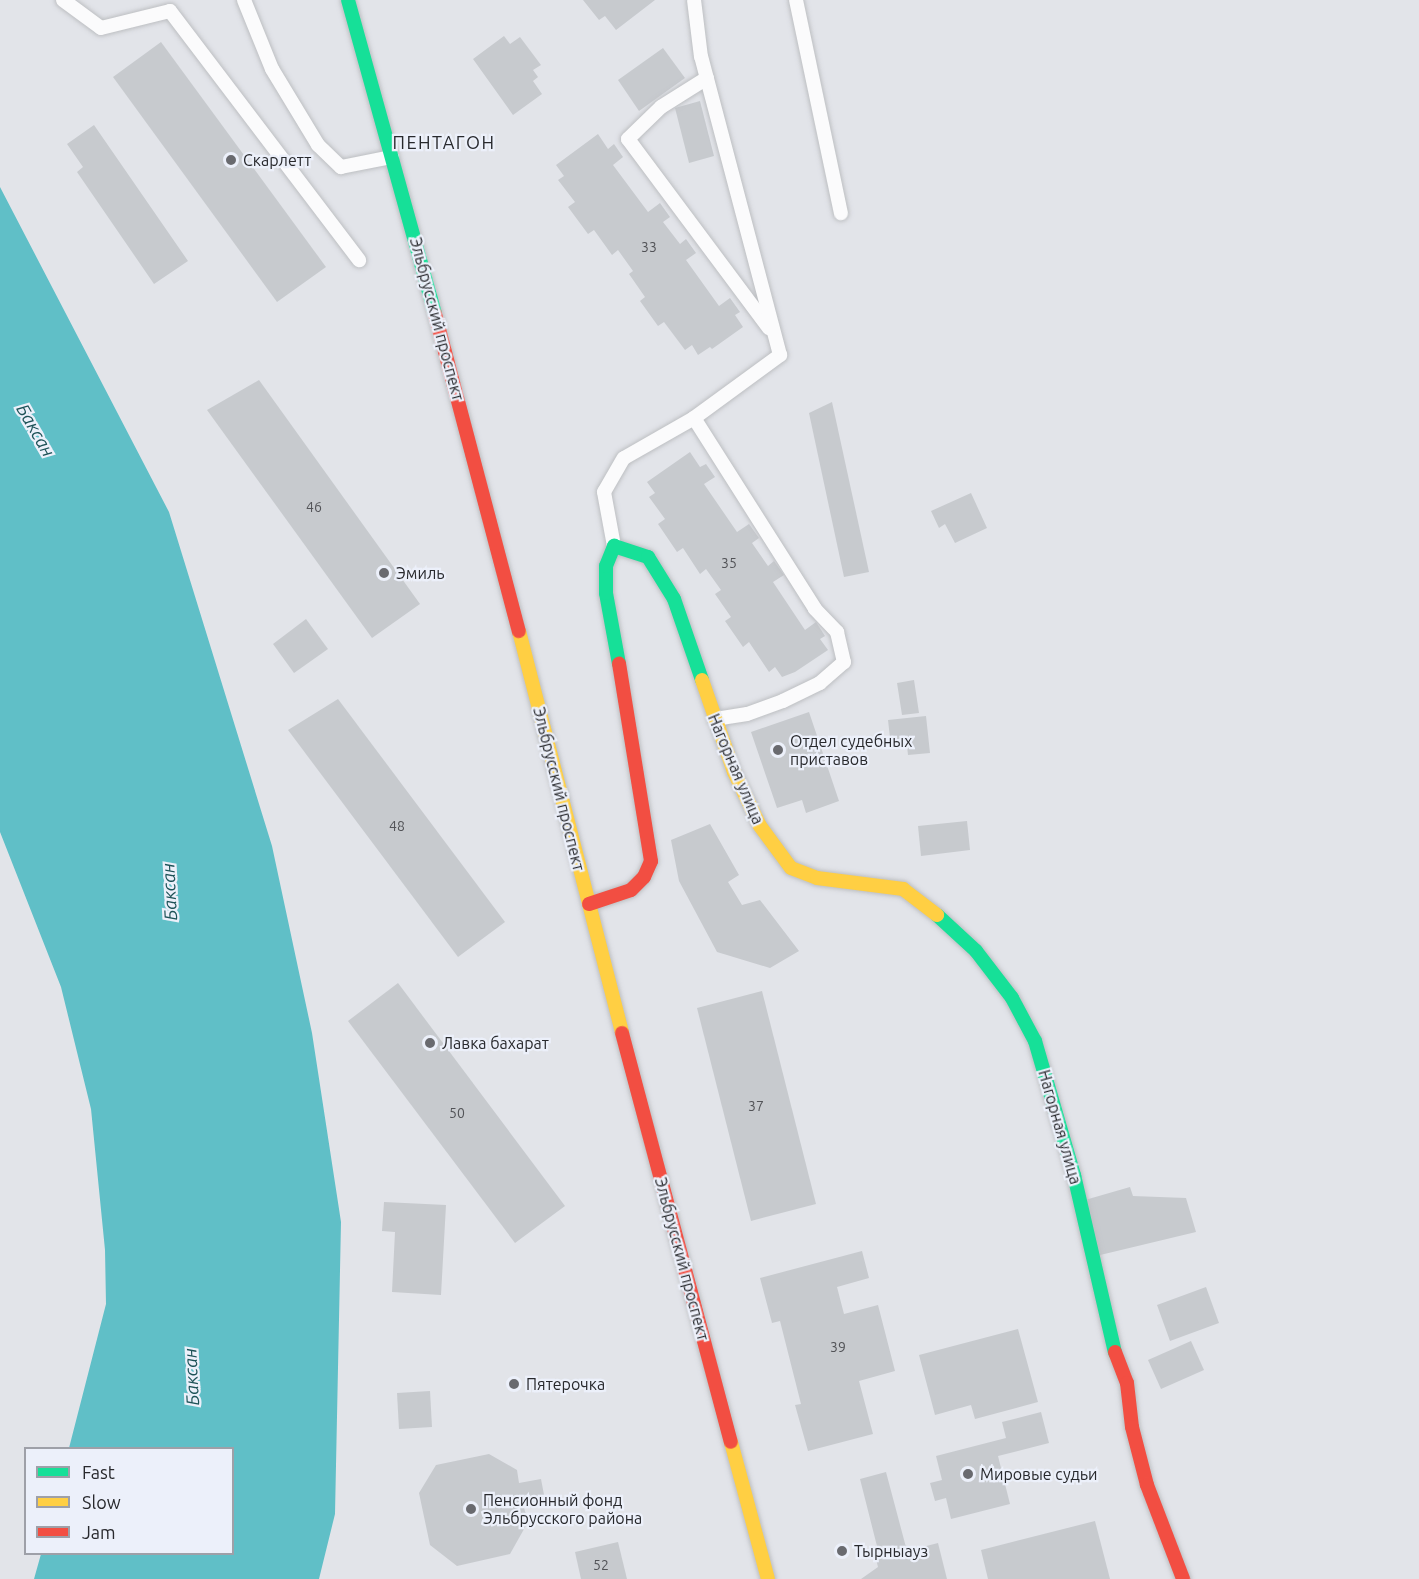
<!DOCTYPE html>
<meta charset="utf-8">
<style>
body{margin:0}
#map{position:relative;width:1419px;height:1579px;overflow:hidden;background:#e2e4e9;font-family:Ubuntu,sans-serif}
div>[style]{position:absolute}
.water>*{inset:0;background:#60bfc7}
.building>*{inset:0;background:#c7cace}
.roads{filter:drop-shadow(0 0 2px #bdbfc2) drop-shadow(0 0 2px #bdbfc2)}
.lane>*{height:14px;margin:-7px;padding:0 7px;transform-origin:7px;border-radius:7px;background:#fbfbfc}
.fast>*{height:14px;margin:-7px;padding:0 7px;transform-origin:7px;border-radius:7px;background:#16e098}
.slow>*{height:14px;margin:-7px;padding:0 7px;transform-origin:7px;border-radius:7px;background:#ffcf43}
.jam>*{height:14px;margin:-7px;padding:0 7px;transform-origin:7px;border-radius:7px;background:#f24e42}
.dots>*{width:16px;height:16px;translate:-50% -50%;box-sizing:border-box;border:3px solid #ecf0fa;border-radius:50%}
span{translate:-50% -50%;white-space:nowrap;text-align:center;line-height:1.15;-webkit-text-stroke:4.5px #ecf0fa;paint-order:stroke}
.number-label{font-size:14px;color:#525357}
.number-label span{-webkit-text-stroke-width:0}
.poi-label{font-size:16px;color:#28292d}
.left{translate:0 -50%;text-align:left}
.street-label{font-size:16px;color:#28292d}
.neighbourhood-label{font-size:18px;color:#28292d;letter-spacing:1.5px}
.water-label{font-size:18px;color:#1d5257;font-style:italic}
.legend{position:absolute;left:24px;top:1447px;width:210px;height:108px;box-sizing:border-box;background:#ecf0fa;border:2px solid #9ea0a8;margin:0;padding:8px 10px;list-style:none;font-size:18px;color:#28292d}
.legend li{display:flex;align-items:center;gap:12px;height:30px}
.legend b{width:30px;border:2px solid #9ea0a8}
</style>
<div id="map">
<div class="water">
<div style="clip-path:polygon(0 187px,169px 512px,272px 846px,312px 1033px,341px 1222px,335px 1514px,319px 1579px,34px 1579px,41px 1554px,232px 1554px,232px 1448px,69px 1448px,106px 1304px,105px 1250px,91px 1109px,61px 987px,0 832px)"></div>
</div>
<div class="building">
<div style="clip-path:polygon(583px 0,655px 0,616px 30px,605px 16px,599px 20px)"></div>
<div style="clip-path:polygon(504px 36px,510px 44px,520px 37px,541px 65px,533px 70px,538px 77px,533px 81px,542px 94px,513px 115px,473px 59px)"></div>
<div style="clip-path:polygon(161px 42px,326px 267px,277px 302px,113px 77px)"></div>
<div style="clip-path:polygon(663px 48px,685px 78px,639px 111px,618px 80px)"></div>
<div style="clip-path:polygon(700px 101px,714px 156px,689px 163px,675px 108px)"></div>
<div style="clip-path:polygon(94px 125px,188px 261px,154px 284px,77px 172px,83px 167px,67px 144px)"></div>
<div style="clip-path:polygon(598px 134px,608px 149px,614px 144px,623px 157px,613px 165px,648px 212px,660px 203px,670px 217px,663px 222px,680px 244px,686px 239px,696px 253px,686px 260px,719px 306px,730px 298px,740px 312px,735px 315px,743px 327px,712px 349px,710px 347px,698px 355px,692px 345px,685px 350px,664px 322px,658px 326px,640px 301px,645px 297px,629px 274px,633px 271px,618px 250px,612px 255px,594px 230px,588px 234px,568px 207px,575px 202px,558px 180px,564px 176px,556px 165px)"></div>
<div style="clip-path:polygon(259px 380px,420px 604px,372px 638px,207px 410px)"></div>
<div style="clip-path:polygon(832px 402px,869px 572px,844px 577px,809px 413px)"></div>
<div style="clip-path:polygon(690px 452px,700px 467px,706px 464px,715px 477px,704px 484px,737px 532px,749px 524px,759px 538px,752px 543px,768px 566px,774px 561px,784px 575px,773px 582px,805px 630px,816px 622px,825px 636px,820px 639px,828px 650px,795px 672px,782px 677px,775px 667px,769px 672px,749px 642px,743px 647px,725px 621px,731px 617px,715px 594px,721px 590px,706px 569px,700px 574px,683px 548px,677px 552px,658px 524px,665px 519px,649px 497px,655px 493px,647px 482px)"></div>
<div style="clip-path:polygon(971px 493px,987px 528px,955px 543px,945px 524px,939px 528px,931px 511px)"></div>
<div style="clip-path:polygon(306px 619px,328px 649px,294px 673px,273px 644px)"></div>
<div style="clip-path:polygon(914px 680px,919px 713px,902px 715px,897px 683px)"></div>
<div style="clip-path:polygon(338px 699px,505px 922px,458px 957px,288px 730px)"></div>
<div style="clip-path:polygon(809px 712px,839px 801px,806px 813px,802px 800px,777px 808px,751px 732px)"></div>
<div style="clip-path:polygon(926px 716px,930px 753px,908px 755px,907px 746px,891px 747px,888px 720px)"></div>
<div style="clip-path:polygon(967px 821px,970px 850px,921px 856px,918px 826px)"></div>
<div style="clip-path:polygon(710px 824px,739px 875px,728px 882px,742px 905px,760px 900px,799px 951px,770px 968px,717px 952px,679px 881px,671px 840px)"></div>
<div style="clip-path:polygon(398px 983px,565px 1206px,515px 1243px,348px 1021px)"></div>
<div style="clip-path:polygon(762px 991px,816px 1204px,751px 1221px,697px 1008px)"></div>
<div style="clip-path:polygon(1130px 1187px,1133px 1196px,1186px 1198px,1196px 1232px,1096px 1256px,1085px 1200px)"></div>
<div style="clip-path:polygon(384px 1202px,446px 1205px,441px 1295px,392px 1292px,395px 1232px,382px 1231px)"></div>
<div style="clip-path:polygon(862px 1251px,869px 1278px,837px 1287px,844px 1314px,878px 1305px,895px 1371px,859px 1381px,873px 1434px,808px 1451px,795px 1405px,801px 1404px,780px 1321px,772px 1323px,760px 1278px)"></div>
<div style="clip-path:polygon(1206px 1287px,1219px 1323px,1170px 1341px,1157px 1305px)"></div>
<div style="clip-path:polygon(1018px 1329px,1038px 1402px,975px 1419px,971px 1405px,935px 1415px,919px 1355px)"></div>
<div style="clip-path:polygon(1191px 1341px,1204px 1370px,1161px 1389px,1148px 1360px)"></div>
<div style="clip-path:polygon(430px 1391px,432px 1427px,399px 1429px,397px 1393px)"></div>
<div style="clip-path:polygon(1041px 1412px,1049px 1443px,998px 1456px,1010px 1504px,951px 1519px,946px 1498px,935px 1501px,930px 1483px,942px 1480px,936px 1456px,1006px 1438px,1002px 1422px)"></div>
<div style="clip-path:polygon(489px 1454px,517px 1470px,519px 1483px,541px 1479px,545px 1500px,523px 1504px,528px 1522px,510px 1554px,457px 1566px,430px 1545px,419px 1493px,436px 1465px)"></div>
<div style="clip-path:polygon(886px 1472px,907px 1551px,938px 1543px,947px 1579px,861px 1579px,878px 1567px,876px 1559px,880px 1558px,860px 1479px)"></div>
<div style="clip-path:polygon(1095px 1521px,1110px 1579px,988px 1579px,981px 1550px)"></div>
<div style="clip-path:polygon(618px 1542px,627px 1579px,581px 1579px,575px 1552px)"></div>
</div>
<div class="roads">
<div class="lane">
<div style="left:63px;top:0;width:47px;rotate:36.4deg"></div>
<div style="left:101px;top:28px;width:71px;rotate:-13.8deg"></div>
<div style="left:170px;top:11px;width:313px;rotate:52.8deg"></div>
<div style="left:244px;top:0;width:74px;rotate:67.9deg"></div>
<div style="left:272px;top:69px;width:89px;rotate:58.8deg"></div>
<div style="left:318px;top:145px;width:32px;rotate:44deg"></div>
<div style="left:341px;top:167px;width:52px;rotate:-11.1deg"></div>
<div style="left:796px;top:0;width:218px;rotate:78.1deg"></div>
<div style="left:707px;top:78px;width:54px;rotate:147.8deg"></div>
<div style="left:661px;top:107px;width:46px;rotate:135.9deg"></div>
<div style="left:628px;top:139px;width:236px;rotate:53.3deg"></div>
<div style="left:694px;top:418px;width:226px;rotate:57.6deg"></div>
<div style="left:815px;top:609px;width:32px;rotate:46deg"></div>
<div style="left:837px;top:632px;width:31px;rotate:77deg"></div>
<div style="left:844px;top:662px;width:32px;rotate:139deg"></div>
<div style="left:820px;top:683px;width:41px;rotate:154.1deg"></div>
<div style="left:783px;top:701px;width:38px;rotate:160deg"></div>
<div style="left:747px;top:714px;width:33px;rotate:171deg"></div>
<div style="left:614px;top:546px;width:55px;rotate:-100.5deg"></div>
<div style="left:604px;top:492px;width:39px;rotate:-60deg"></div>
<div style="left:624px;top:458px;width:81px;rotate:-29.7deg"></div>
<div style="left:694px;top:418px;width:107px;rotate:-36.2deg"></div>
<div style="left:780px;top:355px;width:308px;rotate:-104.8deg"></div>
<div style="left:701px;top:57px;width:57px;rotate:-97deg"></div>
</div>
<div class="fast">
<div style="left:348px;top:0;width:326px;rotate:74.5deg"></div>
<div style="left:619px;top:664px;width:72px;rotate:-100.4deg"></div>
<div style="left:606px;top:593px;width:27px;rotate:-90deg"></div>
<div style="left:606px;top:566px;width:22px;rotate:-68deg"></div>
<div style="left:614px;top:546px;width:36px;rotate:18deg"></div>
<div style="left:648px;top:557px;width:49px;rotate:58.2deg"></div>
<div style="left:674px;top:599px;width:86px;rotate:70.9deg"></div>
<div style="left:937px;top:915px;width:53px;rotate:42.7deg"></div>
<div style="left:976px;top:951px;width:59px;rotate:52.5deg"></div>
<div style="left:1012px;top:998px;width:49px;rotate:61.9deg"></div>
<div style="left:1035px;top:1041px;width:140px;rotate:73.8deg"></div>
<div style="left:1074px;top:1175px;width:182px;rotate:77deg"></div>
</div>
<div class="slow">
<div style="left:519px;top:631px;width:415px;rotate:75.6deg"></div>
<div style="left:702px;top:680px;width:97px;rotate:70.8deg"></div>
<div style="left:734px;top:772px;width:60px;rotate:64.3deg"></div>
<div style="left:760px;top:826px;width:52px;rotate:53.6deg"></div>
<div style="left:791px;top:868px;width:28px;rotate:21deg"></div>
<div style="left:817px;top:878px;width:87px;rotate:7.3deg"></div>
<div style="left:903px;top:889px;width:43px;rotate:37.4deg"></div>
<div style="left:731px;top:1442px;width:142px;rotate:74.9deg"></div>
</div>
<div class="jam">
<div style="left:435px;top:314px;width:328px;rotate:75.2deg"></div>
<div style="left:589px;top:904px;width:44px;rotate:-18.4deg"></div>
<div style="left:631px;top:890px;width:18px;rotate:-45deg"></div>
<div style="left:644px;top:877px;width:17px;rotate:-66deg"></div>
<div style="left:651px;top:861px;width:200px;rotate:-99.2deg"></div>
<div style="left:622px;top:1033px;width:423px;rotate:75.1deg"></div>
<div style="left:1115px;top:1352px;width:33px;rotate:69deg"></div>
<div style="left:1127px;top:1383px;width:44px;rotate:83.5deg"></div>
<div style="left:1132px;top:1427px;width:60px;rotate:75.5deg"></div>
<div style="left:1147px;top:1485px;width:101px;rotate:69deg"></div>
</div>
</div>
<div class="dots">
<div style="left:231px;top:160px;background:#696a6f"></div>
<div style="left:384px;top:573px;background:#696a6f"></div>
<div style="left:778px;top:750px;background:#696a6f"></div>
<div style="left:430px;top:1043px;background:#696a6f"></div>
<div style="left:514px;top:1384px;background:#696a6f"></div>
<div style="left:968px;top:1474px;background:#696a6f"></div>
<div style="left:471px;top:1509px;background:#696a6f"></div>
<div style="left:842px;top:1551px;background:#696a6f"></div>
</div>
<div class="number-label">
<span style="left:649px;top:247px">33</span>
<span style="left:314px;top:507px">46</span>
<span style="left:729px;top:563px">35</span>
<span style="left:397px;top:826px">48</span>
<span style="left:756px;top:1106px">37</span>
<span style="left:457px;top:1113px">50</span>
<span style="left:838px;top:1347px">39</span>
<span style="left:601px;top:1565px">52</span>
</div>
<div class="poi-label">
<span class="left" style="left:243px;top:160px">Скарлетт</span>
<span class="left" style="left:396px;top:573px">Эмиль</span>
<span class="left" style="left:790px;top:750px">Отдел судебных<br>приставов</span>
<span class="left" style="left:442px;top:1043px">Лавка бахарат</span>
<span class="left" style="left:526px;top:1384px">Пятерочка</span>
<span class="left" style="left:980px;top:1474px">Мировые судьи</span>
<span class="left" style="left:483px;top:1509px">Пенсионный фонд<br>Эльбрусского района</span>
<span class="left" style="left:854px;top:1551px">Тырныауз</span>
</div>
<div class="street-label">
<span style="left:437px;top:319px;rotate:75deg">Эльбрусский проспект</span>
<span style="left:736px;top:769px;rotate:67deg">Нагорная улица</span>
<span style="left:559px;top:789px;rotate:76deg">Эльбрусский проспект</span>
<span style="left:1060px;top:1127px;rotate:74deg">Нагорная улица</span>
<span style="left:682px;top:1259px;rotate:75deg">Эльбрусский проспект</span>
</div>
<div class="neighbourhood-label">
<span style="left:444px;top:142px">ПЕНТАГОН</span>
</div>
<div class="water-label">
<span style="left:36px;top:430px;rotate:60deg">Баксан</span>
<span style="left:169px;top:892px;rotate:-93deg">Баксан</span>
<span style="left:191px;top:1377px;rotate:-93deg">Баксан</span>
</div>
<ul class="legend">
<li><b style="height:8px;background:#16e098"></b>Fast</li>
<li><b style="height:8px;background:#ffcf43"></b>Slow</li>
<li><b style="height:8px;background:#f24e42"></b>Jam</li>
</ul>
</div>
